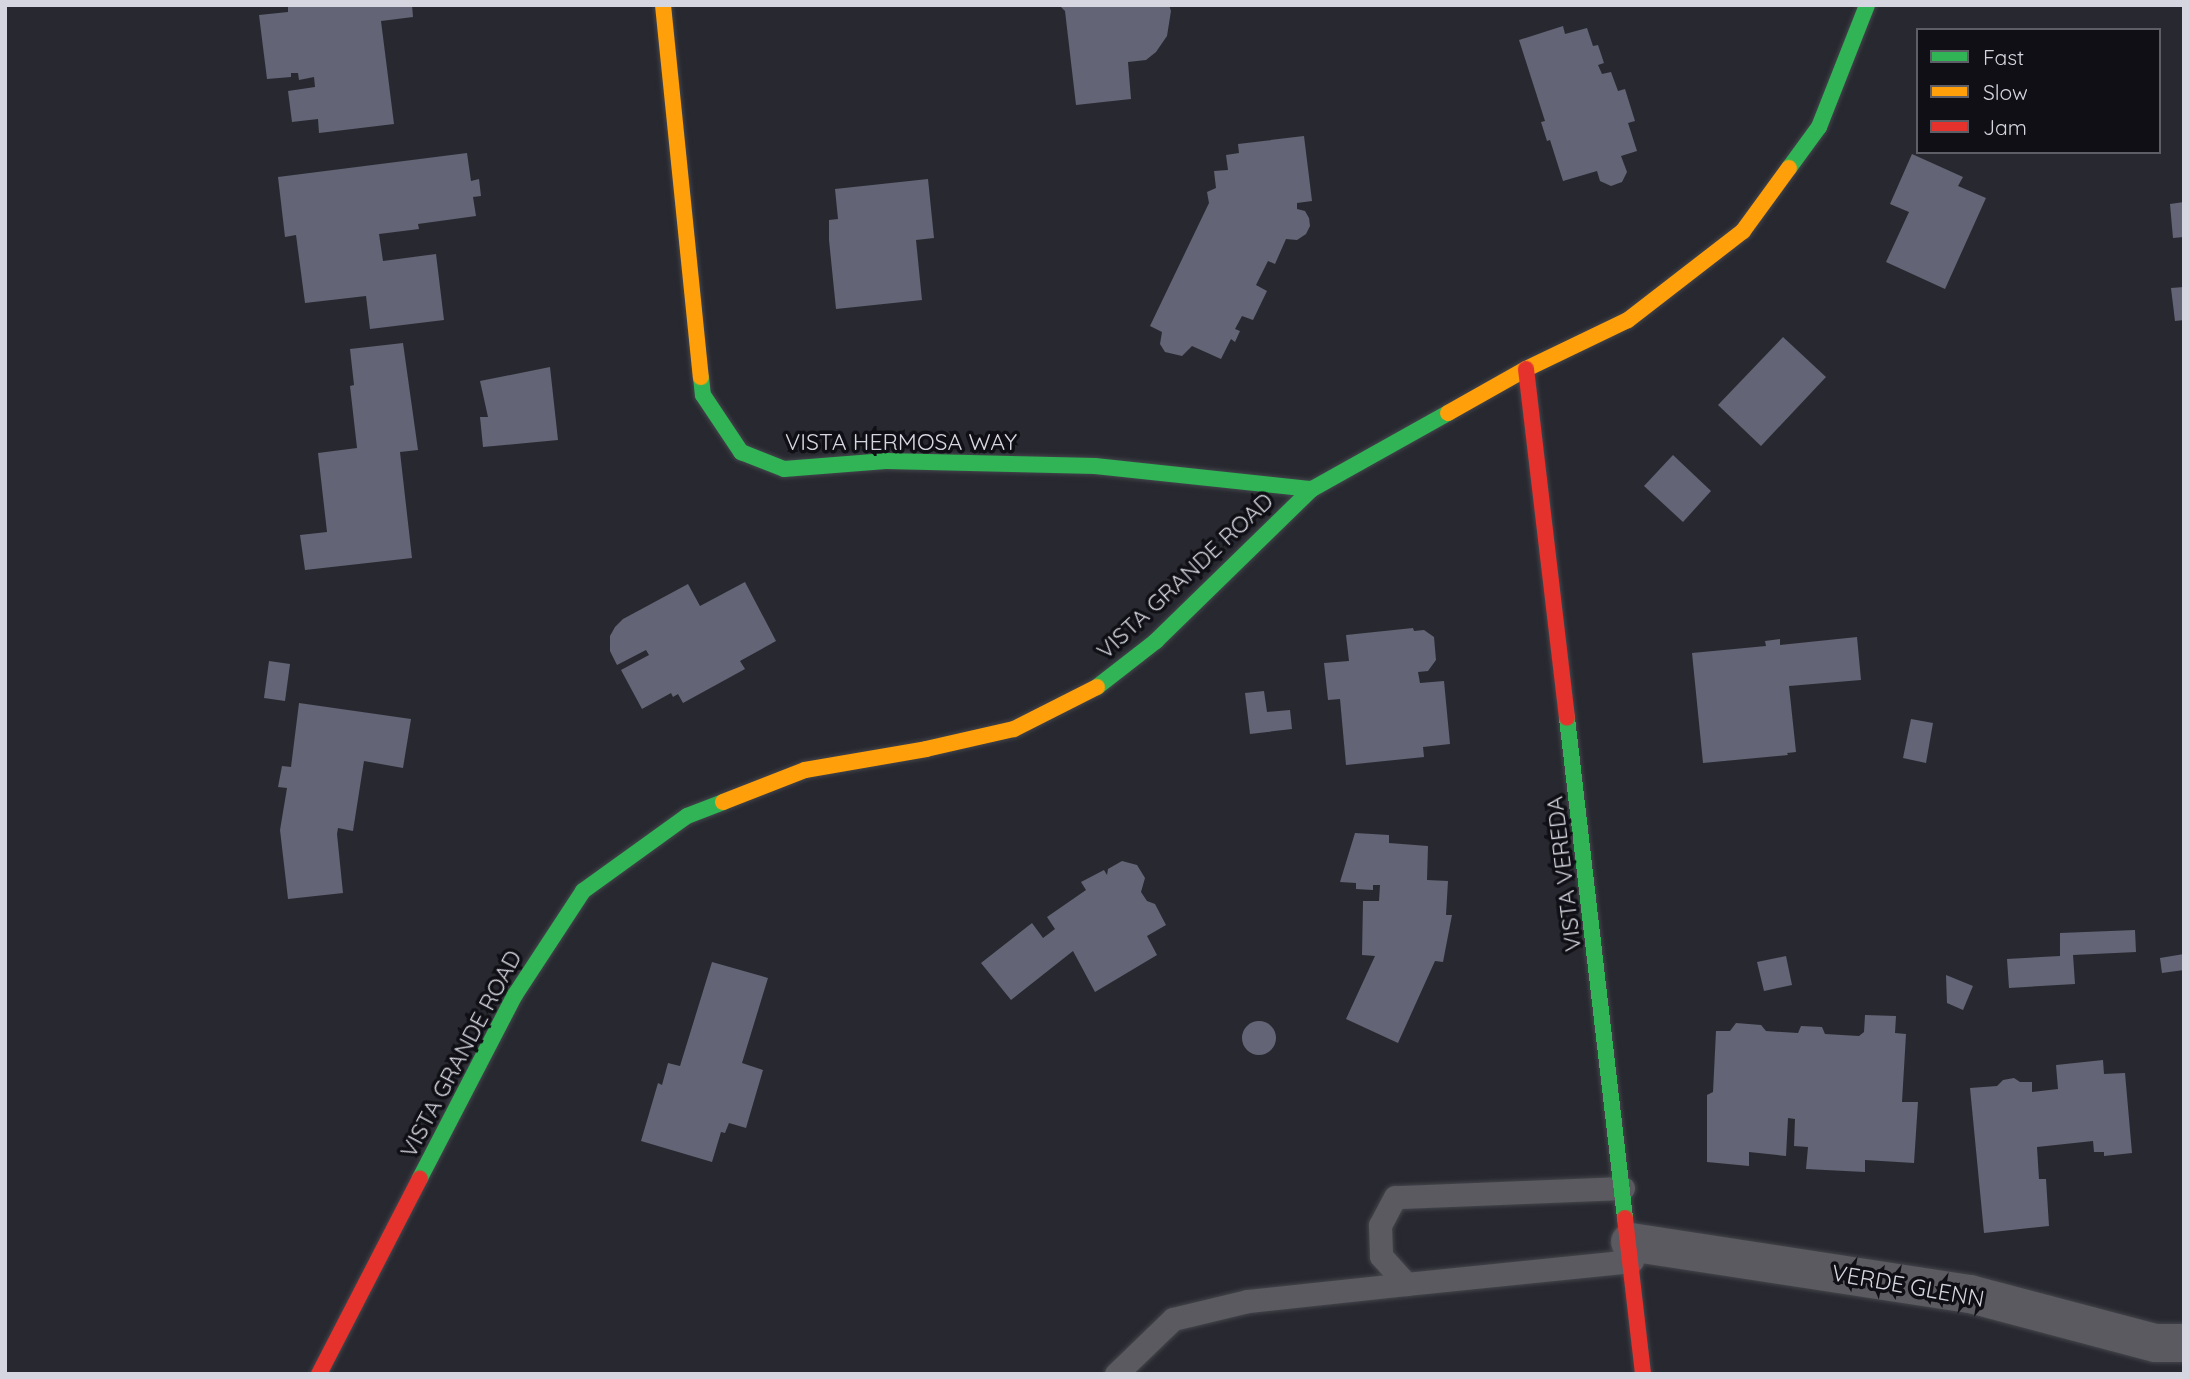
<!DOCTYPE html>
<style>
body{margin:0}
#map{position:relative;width:2189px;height:1379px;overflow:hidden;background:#282930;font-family:Quicksand,sans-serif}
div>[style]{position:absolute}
.building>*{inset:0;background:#636475}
.round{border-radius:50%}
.roads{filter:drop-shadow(0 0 2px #44454c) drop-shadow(0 0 2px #44454c)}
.lane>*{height:23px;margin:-11.5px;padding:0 11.5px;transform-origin:11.5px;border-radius:11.5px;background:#5a5a60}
.street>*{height:38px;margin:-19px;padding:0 19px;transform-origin:19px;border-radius:19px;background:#5a5a60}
.fast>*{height:16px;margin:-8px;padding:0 8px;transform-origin:8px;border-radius:8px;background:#30b455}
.slow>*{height:16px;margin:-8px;padding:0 8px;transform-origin:8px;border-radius:8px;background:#ff9f0a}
.jam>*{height:16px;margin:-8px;padding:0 8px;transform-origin:8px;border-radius:8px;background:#e5322d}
span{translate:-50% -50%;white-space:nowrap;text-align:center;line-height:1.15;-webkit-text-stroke:7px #0f0f15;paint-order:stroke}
.street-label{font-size:23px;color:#d5d6df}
.frame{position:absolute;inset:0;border:7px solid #d5d6df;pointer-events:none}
.legend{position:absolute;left:1916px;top:28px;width:245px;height:126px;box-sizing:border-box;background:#0f0f15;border:2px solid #5e5f66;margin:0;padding:9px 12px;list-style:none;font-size:21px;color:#d5d6df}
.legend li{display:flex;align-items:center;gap:14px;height:35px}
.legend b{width:35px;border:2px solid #5e5f66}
</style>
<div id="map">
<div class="building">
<div style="clip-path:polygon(288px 5px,412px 5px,413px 17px,381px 21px,394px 124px,319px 133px,318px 119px,292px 122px,288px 91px,315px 87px,314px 77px,299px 80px,298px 73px,291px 73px,291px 77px,267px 79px,259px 15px,288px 12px)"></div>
<div style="clip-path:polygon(1059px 5px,1169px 5px,1171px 11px,1167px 36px,1156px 52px,1146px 60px,1128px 62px,1131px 99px,1076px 105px,1065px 11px)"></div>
<div style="clip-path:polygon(1563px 26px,1565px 34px,1587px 28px,1593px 46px,1598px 45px,1604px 63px,1598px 65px,1602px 74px,1611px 72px,1618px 91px,1625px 89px,1635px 121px,1628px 123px,1637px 151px,1621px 156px,1627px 172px,1622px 182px,1611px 186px,1600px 181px,1597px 171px,1563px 181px,1550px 140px,1547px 141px,1541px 122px,1545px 121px,1519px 40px)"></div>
<div style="clip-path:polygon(1304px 136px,1312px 201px,1297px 203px,1297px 209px,1305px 211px,1309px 218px,1310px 226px,1306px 234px,1297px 240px,1286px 239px,1275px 264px,1268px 261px,1256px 285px,1267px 291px,1253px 320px,1242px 316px,1235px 329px,1240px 331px,1235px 342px,1231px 339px,1221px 359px,1192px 346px,1182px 356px,1165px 352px,1160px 344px,1162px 332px,1150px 326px,1209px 203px,1207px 192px,1216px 188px,1214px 171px,1228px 170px,1226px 155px,1239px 153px,1238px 144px)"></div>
<div style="clip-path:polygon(467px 153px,471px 181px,479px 179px,481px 196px,473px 197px,476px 216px,418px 224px,419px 229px,379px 234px,383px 261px,436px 254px,444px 320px,370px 329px,366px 296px,305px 303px,296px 235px,285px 237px,278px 177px)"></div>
<div style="clip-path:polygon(1912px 154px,1963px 177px,1958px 186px,1986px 198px,1945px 289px,1886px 262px,1909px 212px,1890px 204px)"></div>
<div style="clip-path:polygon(928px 179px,934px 238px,916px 240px,922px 300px,836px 309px,829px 240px,829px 220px,838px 219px,835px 189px)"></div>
<div style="clip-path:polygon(2184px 202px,2184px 237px,2173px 238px,2170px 204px)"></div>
<div style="clip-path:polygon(2184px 287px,2184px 320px,2175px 321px,2171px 288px)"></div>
<div style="clip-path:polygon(1783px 337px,1826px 377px,1761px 446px,1718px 405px)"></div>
<div style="clip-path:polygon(403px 343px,418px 450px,400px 452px,412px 558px,305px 570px,300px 535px,327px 532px,318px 453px,357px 448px,350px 386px,354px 385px,350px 349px)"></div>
<div style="clip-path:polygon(550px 367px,558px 440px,483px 447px,480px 417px,488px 417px,480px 381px)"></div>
<div style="clip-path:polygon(1673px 455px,1711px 491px,1683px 522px,1644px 486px)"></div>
<div style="clip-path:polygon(745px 582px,776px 641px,740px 661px,745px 669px,683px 703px,678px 694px,673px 697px,671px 693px,642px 709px,621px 670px,649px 655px,646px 650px,617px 665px,610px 651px,610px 636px,615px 627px,623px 619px,688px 584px,700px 606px)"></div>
<div style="clip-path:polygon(1413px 628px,1414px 631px,1424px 630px,1434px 637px,1436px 660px,1428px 671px,1418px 672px,1420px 683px,1444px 681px,1450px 744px,1423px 747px,1424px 757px,1346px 765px,1340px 699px,1328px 700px,1324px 663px,1349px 661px,1346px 635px)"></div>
<div style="clip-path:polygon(1857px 637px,1861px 680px,1789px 686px,1796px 752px,1787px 753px,1788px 755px,1703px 763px,1692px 653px,1766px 646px,1765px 641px,1780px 639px,1780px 645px)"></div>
<div style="clip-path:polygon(269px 661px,290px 664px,285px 701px,264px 698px)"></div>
<div style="clip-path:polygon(1264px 691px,1267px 712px,1290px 710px,1292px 729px,1250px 734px,1245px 693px)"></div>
<div style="clip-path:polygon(299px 703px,411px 719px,403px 768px,364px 761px,353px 831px,338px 828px,337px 834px,343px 893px,288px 899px,280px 830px,287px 788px,278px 787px,282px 766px,291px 767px)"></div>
<div style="clip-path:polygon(1911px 719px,1933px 723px,1926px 763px,1903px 758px)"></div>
<div style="clip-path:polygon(1355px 833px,1389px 835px,1389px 843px,1428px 846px,1427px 880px,1448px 881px,1446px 915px,1452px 915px,1443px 962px,1435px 961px,1398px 1043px,1346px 1019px,1375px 956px,1362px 955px,1363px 901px,1379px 901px,1380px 885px,1373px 885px,1373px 890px,1356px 889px,1356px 883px,1340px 882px)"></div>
<div style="clip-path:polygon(1122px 861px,1137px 865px,1145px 878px,1141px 892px,1147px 901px,1155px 904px,1166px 925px,1147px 936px,1157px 955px,1095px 992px,1073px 951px,1011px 1000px,981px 963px,1032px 923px,1043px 938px,1055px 929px,1047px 917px,1086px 890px,1081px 882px,1104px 870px,1107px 875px,1108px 869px)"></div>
<div style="clip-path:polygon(2135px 930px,2136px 952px,2073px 955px,2075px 984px,2009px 988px,2007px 959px,2060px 956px,2060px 933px)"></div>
<div style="clip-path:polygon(2184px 954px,2184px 970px,2162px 973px,2160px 958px)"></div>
<div style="clip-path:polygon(1786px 956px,1792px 985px,1764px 991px,1757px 962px)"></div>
<div style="clip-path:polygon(712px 962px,768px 978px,742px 1063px,763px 1070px,746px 1128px,729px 1123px,725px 1133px,721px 1132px,712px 1162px,641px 1141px,658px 1083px,662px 1085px,668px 1063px,680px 1066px)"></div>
<div style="clip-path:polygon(1946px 975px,1973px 986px,1963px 1010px,1947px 1003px)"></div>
<div style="clip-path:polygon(1865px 1015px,1896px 1016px,1895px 1033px,1906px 1034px,1902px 1102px,1918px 1102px,1914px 1163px,1865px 1160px,1865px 1172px,1806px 1169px,1808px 1147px,1794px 1146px,1795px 1119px,1788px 1118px,1786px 1156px,1749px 1152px,1749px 1166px,1707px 1162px,1707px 1095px,1713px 1092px,1716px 1031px,1730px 1031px,1736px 1023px,1761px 1025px,1766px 1031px,1798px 1033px,1801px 1026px,1822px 1027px,1825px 1034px,1859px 1036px,1864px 1032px)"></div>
<div class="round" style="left:1242px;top:1021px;width:34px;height:34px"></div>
<div style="clip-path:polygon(2103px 1060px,2104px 1074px,2125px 1073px,2132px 1153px,2104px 1156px,2104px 1152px,2094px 1152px,2093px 1141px,2037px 1147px,2039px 1179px,2046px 1179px,2049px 1226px,1984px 1233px,1970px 1088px,1997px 1086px,2003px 1080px,2014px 1078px,2020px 1082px,2032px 1082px,2032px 1092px,2058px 1089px,2056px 1065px)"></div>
</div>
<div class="roads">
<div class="lane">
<div style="left:1623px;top:1188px;width:228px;rotate:177.7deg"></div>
<div style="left:1395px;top:1197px;width:32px;rotate:118deg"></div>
<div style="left:1380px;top:1225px;width:31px;rotate:88deg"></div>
<div style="left:1381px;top:1256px;width:38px;rotate:48deg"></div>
<div style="left:1406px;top:1284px;width:227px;rotate:-5.8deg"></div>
<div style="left:1116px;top:1374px;width:79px;rotate:-44deg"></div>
<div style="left:1173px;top:1319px;width:77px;rotate:-13.5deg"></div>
<div style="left:1248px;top:1301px;width:159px;rotate:-6.1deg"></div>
</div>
<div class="street">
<div style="left:1630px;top:1242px;width:344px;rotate:8.7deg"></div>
<div style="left:1970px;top:1294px;width:192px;rotate:14.8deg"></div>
<div style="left:2156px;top:1343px;width:28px"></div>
</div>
<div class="fast">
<div style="left:1789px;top:168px;width:51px;rotate:-53.8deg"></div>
<div style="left:1819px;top:127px;width:131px;rotate:-68.5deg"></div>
<div style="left:701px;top:377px;width:18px;rotate:84deg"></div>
<div style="left:703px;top:395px;width:69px;rotate:56.3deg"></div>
<div style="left:741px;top:452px;width:46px;rotate:21.6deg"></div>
<div style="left:784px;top:469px;width:102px;rotate:-4.5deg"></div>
<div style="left:886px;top:461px;width:209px;rotate:1.4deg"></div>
<div style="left:1095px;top:466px;width:218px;rotate:6.1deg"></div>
<div style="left:1097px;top:687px;width:75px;rotate:-37.9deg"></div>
<div style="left:1156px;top:641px;width:218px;rotate:-44.3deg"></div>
<div style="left:1312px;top:489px;width:156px;rotate:-29.2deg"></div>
<div style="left:1567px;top:718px;width:503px;rotate:83.38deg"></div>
<div style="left:420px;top:1178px;width:206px;rotate:-62.6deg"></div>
<div style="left:515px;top:995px;width:124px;rotate:-56.8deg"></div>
<div style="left:583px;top:891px;width:128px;rotate:-35.8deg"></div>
<div style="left:687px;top:816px;width:39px;rotate:-21deg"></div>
</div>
<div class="slow">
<div style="left:663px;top:5px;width:374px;rotate:84.2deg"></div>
<div style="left:1448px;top:413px;width:90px;rotate:-29.4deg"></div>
<div style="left:1526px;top:369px;width:113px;rotate:-25.7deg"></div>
<div style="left:1628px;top:320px;width:145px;rotate:-37.7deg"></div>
<div style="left:1743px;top:231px;width:78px;rotate:-53.9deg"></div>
<div style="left:723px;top:802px;width:88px;rotate:-21.3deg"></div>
<div style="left:805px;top:770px;width:123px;rotate:-9.8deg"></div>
<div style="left:926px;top:749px;width:90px;rotate:-12.8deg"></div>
<div style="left:1014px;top:729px;width:93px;rotate:-26.8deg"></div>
</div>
<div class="jam">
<div style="left:1526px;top:369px;width:351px;rotate:83.3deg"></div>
<div style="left:1625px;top:1218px;width:157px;rotate:83.4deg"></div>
<div style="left:319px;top:1374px;width:220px;rotate:-62.7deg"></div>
</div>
</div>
<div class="street-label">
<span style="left:901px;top:442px">VISTA HERMOSA WAY</span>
<span style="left:1185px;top:576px;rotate:-43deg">VISTA GRANDE ROAD</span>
<span style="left:1564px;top:874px;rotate:-97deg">VISTA VEREDA</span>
<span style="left:461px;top:1054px;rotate:-62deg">VISTA GRANDE ROAD</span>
<span style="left:1908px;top:1286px;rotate:10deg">VERDE GLENN</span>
</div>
<div class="frame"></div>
<ul class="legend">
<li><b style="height:9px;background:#30b455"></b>Fast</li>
<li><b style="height:9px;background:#ff9f0a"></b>Slow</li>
<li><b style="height:9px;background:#e5322d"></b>Jam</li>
</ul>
</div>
